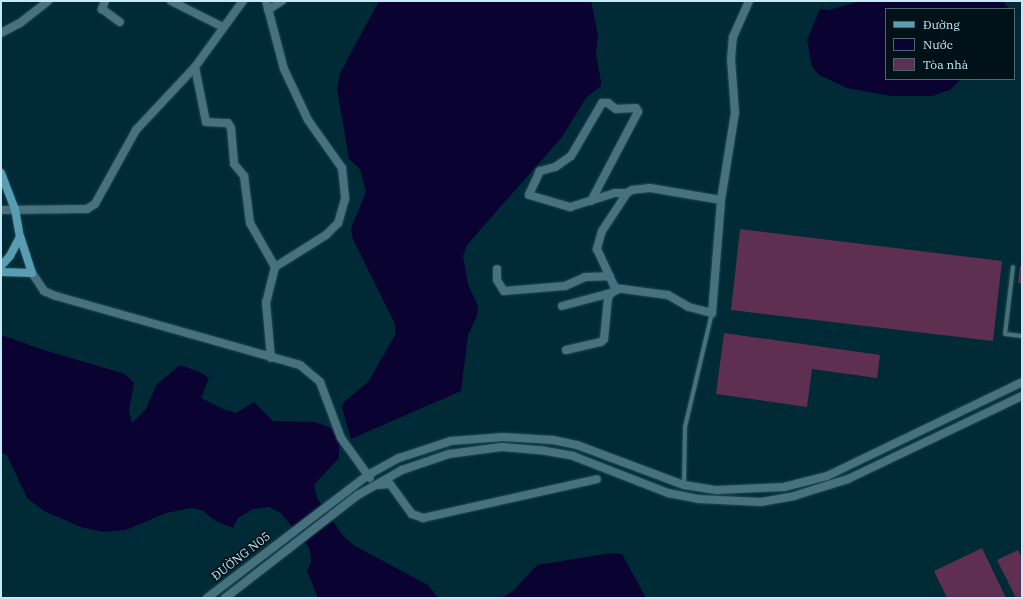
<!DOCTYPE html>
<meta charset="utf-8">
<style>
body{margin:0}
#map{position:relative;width:1023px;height:599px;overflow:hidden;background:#002b36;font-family:"IBM Plex Serif",serif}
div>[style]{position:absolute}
.water>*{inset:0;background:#0a0332}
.building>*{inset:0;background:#5e2f50}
.roads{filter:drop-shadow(0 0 1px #204955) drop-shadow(0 0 1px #204955)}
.lane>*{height:4px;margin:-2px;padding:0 2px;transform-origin:2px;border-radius:2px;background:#48717e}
.street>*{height:8px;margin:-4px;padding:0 4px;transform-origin:4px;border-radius:4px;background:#48717e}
.secondary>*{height:8px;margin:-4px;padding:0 4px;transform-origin:4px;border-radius:4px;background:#589db1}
span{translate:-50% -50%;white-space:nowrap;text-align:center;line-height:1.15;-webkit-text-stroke:3px #001118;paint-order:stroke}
.street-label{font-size:12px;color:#c6e9f5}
.frame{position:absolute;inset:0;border:2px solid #c6e9f5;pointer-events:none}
.legend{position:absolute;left:885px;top:8px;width:130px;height:72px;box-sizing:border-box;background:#001118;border:1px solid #4f6770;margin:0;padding:5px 7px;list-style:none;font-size:12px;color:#c6e9f5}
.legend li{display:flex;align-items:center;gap:8px;height:20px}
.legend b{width:20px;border:1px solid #4f6770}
</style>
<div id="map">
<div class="water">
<div style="clip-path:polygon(379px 1px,591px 1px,598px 35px,596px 55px,601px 81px,601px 86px,586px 98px,562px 137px,467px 245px,463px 256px,468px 284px,478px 306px,477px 316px,468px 335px,461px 391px,351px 439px,342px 408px,343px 403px,368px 382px,395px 335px,395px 324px,352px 237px,351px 228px,366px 192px,360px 169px,349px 159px,337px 89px,340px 73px)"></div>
<div style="clip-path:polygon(860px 1px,1003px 1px,1009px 9px,886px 9px,886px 79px,961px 79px,950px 90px,932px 96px,891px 96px,847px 88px,819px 75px,812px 67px,807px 40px,820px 9px,829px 10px)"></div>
<div style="clip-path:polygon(1px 335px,44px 350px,125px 374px,134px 383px,129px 411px,132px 423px,146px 409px,156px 385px,180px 365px,200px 372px,209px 378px,201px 398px,223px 409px,236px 413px,254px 402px,273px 421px,315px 422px,331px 428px,339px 442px,339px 458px,314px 485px,317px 498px,344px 537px,355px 546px,428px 585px,438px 598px,318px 598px,307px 571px,311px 562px,310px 549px,281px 513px,269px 507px,253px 509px,238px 518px,233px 528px,216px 521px,203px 511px,192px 508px,166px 513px,126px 530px,103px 532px,81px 527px,44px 511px,27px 498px,7px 455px,1px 452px)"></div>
<div style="clip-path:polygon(611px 553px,622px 554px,646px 598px,502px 598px,514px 590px,537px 565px)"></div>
</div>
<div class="building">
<div style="clip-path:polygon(740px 229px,1002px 261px,993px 341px,731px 310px)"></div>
<div style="clip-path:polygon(1020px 266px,1022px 266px,1022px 284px,1018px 283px)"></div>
<div style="clip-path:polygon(724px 333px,880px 355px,877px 378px,812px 369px,807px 407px,716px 394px)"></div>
<div style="clip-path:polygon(982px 548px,1006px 598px,947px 598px,934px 571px)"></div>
<div style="clip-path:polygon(1018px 550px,1022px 558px,1022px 598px,1016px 598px,997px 560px)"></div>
</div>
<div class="roads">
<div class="lane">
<div style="left:1013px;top:267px;width:67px;rotate:96.8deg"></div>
<div style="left:1005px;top:334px;width:17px;rotate:7deg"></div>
<div style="left:684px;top:485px;width:58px;rotate:-89deg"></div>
<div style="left:685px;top:427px;width:117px;rotate:-76.7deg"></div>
</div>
<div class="street">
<div style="left:105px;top:1px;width:9px;rotate:111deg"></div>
<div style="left:102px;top:9px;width:22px;rotate:36deg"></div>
<div style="left:171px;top:1px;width:58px;rotate:26.6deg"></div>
<div style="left:266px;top:1px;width:70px;rotate:75.2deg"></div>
<div style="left:284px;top:69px;width:56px;rotate:64.8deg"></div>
<div style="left:308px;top:120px;width:59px;rotate:54.7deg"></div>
<div style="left:342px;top:168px;width:31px;rotate:84deg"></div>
<div style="left:345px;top:199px;width:25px;rotate:106deg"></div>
<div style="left:338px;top:223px;width:17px;rotate:135deg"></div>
<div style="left:326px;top:235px;width:60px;rotate:147.9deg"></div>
<div style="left:275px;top:267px;width:36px;rotate:104deg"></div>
<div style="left:266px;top:302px;width:56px;rotate:84.9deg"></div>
<div style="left:268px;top:10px;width:17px;rotate:-33deg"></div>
<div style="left:1px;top:33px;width:21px;rotate:-28deg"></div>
<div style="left:20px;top:23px;width:36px;rotate:-38deg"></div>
<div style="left:195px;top:67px;width:56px;rotate:78.7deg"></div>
<div style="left:206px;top:122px;width:22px;rotate:3deg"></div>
<div style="left:228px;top:123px;width:6px;rotate:59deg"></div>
<div style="left:231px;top:128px;width:36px;rotate:85deg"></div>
<div style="left:234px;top:164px;width:16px;rotate:50deg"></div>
<div style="left:244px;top:176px;width:47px;rotate:82.7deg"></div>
<div style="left:250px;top:223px;width:51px;rotate:60.4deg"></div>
<div style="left:721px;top:200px;width:72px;rotate:-170.4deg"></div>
<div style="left:650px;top:188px;width:18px;rotate:174deg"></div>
<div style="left:632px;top:190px;width:6px;rotate:149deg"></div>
<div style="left:627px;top:193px;width:45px;rotate:123.3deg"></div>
<div style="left:602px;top:231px;width:19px;rotate:106deg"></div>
<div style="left:597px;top:249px;width:43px;rotate:65.2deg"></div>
<div style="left:615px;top:288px;width:53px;rotate:7.5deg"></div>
<div style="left:668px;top:295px;width:24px;rotate:30deg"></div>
<div style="left:689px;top:307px;width:24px;rotate:15deg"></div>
<div style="left:712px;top:313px;width:113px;rotate:-85.4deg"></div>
<div style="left:721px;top:200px;width:88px;rotate:-80.9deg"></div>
<div style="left:735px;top:113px;width:54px;rotate:-94.2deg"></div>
<div style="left:731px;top:59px;width:22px;rotate:-85deg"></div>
<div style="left:733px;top:37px;width:39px;rotate:-66deg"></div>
<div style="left:591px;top:201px;width:101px;rotate:-62.2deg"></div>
<div style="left:638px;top:112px;width:4px;rotate:-117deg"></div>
<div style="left:636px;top:108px;width:20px;rotate:177deg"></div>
<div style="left:616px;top:109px;width:10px;rotate:-143deg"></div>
<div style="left:608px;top:103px;width:6px;rotate:180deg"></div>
<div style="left:602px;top:103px;width:61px;rotate:120.3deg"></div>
<div style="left:571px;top:156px;width:19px;rotate:145deg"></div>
<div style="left:555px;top:167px;width:16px;rotate:165deg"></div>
<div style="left:540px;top:171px;width:26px;rotate:115deg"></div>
<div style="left:529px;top:195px;width:43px;rotate:16.3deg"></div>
<div style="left:570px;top:207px;width:47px;rotate:-17.3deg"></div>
<div style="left:615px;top:193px;width:12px"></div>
<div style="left:1px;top:210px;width:86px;rotate:-0.7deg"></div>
<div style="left:87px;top:209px;width:9px;rotate:-32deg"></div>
<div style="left:95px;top:204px;width:85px;rotate:-61deg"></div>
<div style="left:136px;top:130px;width:86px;rotate:-46.9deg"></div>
<div style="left:195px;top:67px;width:82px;rotate:-54deg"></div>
<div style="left:497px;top:269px;width:11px;rotate:90deg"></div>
<div style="left:497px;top:280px;width:13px;rotate:58deg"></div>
<div style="left:504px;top:291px;width:61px;rotate:-4.7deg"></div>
<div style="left:565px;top:286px;width:22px;rotate:-24deg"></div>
<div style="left:585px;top:277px;width:25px;rotate:-2deg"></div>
<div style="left:32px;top:273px;width:22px;rotate:56deg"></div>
<div style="left:44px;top:291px;width:13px;rotate:23deg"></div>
<div style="left:56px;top:296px;width:254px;rotate:15.8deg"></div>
<div style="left:300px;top:365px;width:26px;rotate:40deg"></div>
<div style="left:320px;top:382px;width:60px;rotate:69.4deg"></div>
<div style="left:341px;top:438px;width:49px;rotate:54.1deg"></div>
<div style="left:562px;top:306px;width:51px;rotate:-14.9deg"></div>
<div style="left:566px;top:350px;width:36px;rotate:-13deg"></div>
<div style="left:601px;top:342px;width:4px;rotate:-45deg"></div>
<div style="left:604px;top:339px;width:41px;rotate:-84.4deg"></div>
<div style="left:608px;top:298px;width:6px;rotate:-59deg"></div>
<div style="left:611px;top:293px;width:7px;rotate:-27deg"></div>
<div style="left:378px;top:485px;width:12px;rotate:-5deg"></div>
<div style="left:390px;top:484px;width:37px;rotate:54deg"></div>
<div style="left:412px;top:514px;width:12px;rotate:20deg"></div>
<div style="left:423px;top:518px;width:178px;rotate:-12.6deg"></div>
<div style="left:207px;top:598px;width:203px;rotate:-37.4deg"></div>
<div style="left:368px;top:475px;width:35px;rotate:-29deg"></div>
<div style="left:399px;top:458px;width:55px;rotate:-18.1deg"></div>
<div style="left:451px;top:441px;width:52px;rotate:-4.4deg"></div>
<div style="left:503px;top:437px;width:50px;rotate:3.4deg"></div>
<div style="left:553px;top:440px;width:25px;rotate:12deg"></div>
<div style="left:577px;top:445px;width:114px;rotate:20.5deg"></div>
<div style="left:684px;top:485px;width:33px;rotate:9deg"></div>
<div style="left:717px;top:490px;width:67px;rotate:-2.6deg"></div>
<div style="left:784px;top:487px;width:44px;rotate:-14.3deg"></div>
<div style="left:827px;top:476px;width:216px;rotate:-25.7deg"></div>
<div style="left:225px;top:598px;width:168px;rotate:-37.8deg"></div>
<div style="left:358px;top:495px;width:51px;rotate:-29.6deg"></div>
<div style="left:402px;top:470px;width:50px;rotate:-18.8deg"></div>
<div style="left:449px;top:454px;width:53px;rotate:-7.5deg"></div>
<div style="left:502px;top:447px;width:38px;rotate:5deg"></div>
<div style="left:540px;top:450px;width:34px;rotate:10deg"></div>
<div style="left:573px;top:456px;width:102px;rotate:21.3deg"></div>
<div style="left:668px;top:493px;width:31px;rotate:11deg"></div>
<div style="left:698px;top:499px;width:63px;rotate:2.7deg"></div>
<div style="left:761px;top:502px;width:34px;rotate:-10deg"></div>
<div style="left:794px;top:496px;width:57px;rotate:-17.5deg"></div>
<div style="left:848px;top:479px;width:193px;rotate:-25.5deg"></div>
</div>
<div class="secondary">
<div style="left:1px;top:173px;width:39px;rotate:69deg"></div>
<div style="left:15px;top:209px;width:28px;rotate:80deg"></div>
<div style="left:20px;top:237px;width:21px;rotate:118deg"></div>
<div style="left:10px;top:256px;width:13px;rotate:132deg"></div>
<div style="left:1px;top:272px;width:31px;rotate:2deg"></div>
<div style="left:32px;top:273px;width:38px;rotate:-108deg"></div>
</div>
</div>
<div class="street-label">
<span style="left:241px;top:556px;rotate:-38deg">ĐƯỜNG N05</span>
</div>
<div class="frame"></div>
<ul class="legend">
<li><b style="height:5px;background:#589db1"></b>Đường</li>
<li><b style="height:11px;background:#0a0332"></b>Nước</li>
<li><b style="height:11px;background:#5e2f50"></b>Tòa nhà</li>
</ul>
</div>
